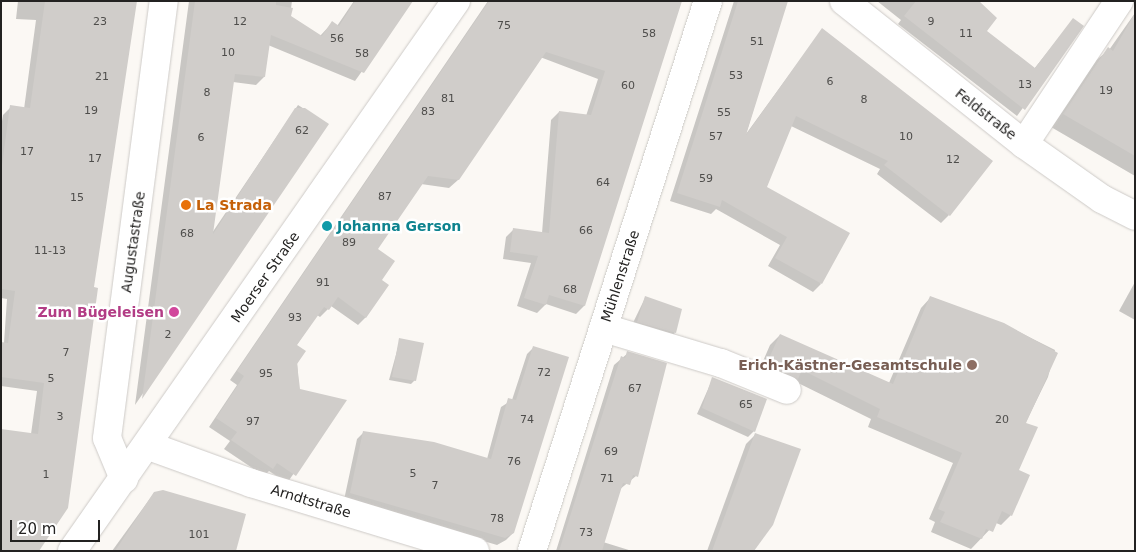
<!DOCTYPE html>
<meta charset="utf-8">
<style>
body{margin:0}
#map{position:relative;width:1136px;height:552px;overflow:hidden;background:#fbf8f4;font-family:"DejaVu Sans",sans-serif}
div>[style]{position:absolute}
.shadow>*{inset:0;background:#0003}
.building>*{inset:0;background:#d0cdca}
.roads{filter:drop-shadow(0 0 1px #cdcac7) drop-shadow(0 0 1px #cdcac7)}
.minor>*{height:28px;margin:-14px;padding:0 14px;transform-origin:14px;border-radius:14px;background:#fff}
.dots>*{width:14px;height:14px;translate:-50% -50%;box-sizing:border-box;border:2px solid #fff;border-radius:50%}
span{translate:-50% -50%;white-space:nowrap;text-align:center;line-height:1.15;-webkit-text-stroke:5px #fff;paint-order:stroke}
.number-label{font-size:11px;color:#4e4d4b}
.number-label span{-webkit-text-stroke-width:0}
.street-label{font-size:14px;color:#232221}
.food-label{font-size:14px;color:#c56008;font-weight:700}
.left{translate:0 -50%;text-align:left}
.culture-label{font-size:14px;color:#0d838f;font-weight:700}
.hotel-label{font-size:14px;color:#b23c85;font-weight:700}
.right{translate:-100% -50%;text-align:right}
.education-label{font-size:14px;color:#785e54;font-weight:700}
.frame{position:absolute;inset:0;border:2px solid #232221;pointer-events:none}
.scale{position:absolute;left:10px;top:520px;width:90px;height:22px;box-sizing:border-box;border:2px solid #232221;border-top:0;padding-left:6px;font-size:15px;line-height:18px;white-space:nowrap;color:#232221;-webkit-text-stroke:4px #fff;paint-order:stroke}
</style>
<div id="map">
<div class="shadow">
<div style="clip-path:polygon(18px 1px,135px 1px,93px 288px,67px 508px,31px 434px,37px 391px,1px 386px,7px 299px,1px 298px,1px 127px,3px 115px,11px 107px,24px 109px,36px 20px,16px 19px)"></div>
<div style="clip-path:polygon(189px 1px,292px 1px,290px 16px,320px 36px,332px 23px,337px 26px,354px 1px,412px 1px,355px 81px,268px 45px,264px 77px,256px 85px,233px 82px,212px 233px,298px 105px,328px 124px,135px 405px)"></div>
<div style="clip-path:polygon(488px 1px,681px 1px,584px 306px,576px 314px,546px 304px,537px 313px,517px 306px,531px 263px,503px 259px,506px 237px,514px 229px,542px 233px,551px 120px,559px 112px,586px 116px,598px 79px,540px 57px,458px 180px,449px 188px,421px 184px,376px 249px,380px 281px,366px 317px,358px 325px,331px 306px,320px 317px,317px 315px,296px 346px,299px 390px,345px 401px,287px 483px,269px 471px,264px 476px,224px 449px,230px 441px,209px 427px,237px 385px,230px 380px)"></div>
<div style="clip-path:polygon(734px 1px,786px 1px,746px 134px,822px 30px,949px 215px,941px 223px,877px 174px,880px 169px,791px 126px,765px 187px,821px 284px,813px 292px,768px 266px,780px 245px,716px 209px,711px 214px,670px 201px)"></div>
<div style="clip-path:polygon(877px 1px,976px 1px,985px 31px,1034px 69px,1073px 20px,1082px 26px,1017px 116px,898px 24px,901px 20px)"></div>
<div style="clip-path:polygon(1135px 13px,1135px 176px,1051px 127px,1095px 61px,1109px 50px)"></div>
<div style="clip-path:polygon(1135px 282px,1135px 320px,1119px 311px)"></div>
<div style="clip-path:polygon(931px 297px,1003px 324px,1055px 350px,1048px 377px,1025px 424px,1011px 515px,1001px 525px,996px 523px,971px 549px,931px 532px,935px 522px,929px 519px,953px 463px,868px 427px,871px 419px,794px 381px,757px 375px,770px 345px,780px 335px,889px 383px,921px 308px)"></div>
<div style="clip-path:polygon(645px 298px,675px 333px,667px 340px,630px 329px)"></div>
<div style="clip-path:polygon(400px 340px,415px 380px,411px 384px,389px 380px)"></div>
<div style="clip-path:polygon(534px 347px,513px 533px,506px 540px,497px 545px,344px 500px,357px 439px,364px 432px,487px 459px,501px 407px,512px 400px,527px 354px)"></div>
<div style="clip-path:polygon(628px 353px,636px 476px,619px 490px,603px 542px,632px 551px,556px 551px,614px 365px)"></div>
<div style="clip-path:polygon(713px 378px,754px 431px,748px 437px,697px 414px)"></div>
<div style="clip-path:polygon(756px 434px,753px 551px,707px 551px,746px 444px)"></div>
<div style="clip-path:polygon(154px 493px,234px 551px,112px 551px)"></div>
</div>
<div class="building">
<div style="clip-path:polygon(45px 1px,137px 1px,94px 287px,98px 288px,68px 508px,39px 551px,1px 551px,1px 429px,38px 434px,44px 383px,1px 377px,1px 342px,8px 343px,15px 291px,1px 289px,1px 173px,10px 105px,30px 108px)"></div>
<div style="clip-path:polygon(195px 1px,276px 1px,276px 5px,293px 8px,291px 16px,322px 36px,332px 21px,339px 26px,355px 1px,413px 1px,364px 73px,271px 35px,265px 77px,235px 74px,213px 234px,295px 108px,305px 108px,329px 124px,142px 399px)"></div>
<div style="clip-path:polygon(489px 1px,682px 1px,585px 306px,549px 295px,546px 305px,524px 298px,538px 256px,510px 252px,513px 228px,549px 233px,559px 111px,591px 115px,605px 71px,546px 52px,459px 180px,428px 176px,378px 249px,395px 261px,382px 280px,389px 285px,366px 318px,338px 297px,329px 310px,324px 307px,297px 345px,306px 351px,297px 364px,300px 389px,347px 400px,296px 476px,277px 463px,273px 469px,231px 440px,237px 432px,216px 418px,244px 376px,237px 371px)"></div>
<div style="clip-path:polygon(738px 1px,788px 1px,746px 135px,822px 28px,993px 161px,950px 216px,884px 165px,888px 161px,796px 116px,767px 187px,850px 233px,822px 284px,775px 258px,787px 237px,722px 200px,720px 207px,677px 193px)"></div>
<div style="clip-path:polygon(916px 1px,979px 1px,997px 18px,987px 31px,1035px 68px,1073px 18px,1084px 26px,1025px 110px,904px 16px)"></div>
<div style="clip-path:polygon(1135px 13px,1135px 156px,1063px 114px,1108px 47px,1113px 51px)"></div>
<div style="clip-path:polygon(645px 296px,682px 309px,676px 333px,637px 322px)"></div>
<div style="clip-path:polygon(930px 296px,1004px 323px,1058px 353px,1026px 423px,1038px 427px,1019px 470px,1030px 475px,1012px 516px,1002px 511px,993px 532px,986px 529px,982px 539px,940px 522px,945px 512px,938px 509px,962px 453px,877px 417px,880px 409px,802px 370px,798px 379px,766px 365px,780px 334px,893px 384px)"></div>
<div style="clip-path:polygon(399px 338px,424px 343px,416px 381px,392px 377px)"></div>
<div style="clip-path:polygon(533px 346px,569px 357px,514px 533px,505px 538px,350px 493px,363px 431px,434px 442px,491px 459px,508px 398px,516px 400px)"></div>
<div style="clip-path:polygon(627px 351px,667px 363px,638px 477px,633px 475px,630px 485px,623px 483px,602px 551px,559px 551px,621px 356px,625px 358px)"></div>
<div style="clip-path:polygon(712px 377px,767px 399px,755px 432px,702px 408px)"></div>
<div style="clip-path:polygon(755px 433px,801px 449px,773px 525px,754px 551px,712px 551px)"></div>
<div style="clip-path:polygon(163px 490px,246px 514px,236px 551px,115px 551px,154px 492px)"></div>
</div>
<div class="roads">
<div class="minor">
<div style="left:844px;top:1px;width:230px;rotate:38.5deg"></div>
<div style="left:1024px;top:144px;width:95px;rotate:35.2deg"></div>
<div style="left:1102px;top:199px;width:37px;rotate:27deg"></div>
<div style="left:1024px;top:144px;width:172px;rotate:-56.4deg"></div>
<div style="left:604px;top:328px;width:122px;rotate:16.7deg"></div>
<div style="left:721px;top:363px;width:71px;rotate:22.2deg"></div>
<div style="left:149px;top:446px;width:109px;rotate:19.9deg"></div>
<div style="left:251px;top:483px;width:234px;rotate:16.9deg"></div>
<div style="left:124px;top:479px;width:44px;rotate:-112.5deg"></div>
<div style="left:107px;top:438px;width:441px;rotate:-82.6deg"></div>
<div style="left:72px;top:551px;width:671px;rotate:-55.08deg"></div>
<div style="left:532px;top:551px;width:577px;rotate:-72.26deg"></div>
</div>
</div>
<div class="dots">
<div style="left:186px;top:205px;background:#e8710a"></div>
<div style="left:327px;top:226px;background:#0f9aa8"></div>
<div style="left:174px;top:312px;background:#d1479c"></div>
<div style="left:972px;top:365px;background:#8d6e63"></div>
</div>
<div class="number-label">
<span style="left:100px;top:22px">23</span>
<span style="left:240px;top:22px">12</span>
<span style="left:931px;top:22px">9</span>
<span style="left:504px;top:26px">75</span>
<span style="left:649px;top:34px">58</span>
<span style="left:966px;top:34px">11</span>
<span style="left:337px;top:39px">56</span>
<span style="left:757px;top:42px">51</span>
<span style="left:228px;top:53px">10</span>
<span style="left:362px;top:54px">58</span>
<span style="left:736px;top:76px">53</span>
<span style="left:102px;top:77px">21</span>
<span style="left:830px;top:82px">6</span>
<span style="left:1025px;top:85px">13</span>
<span style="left:628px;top:86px">60</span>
<span style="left:1106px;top:91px">19</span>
<span style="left:207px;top:93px">8</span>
<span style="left:448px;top:99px">81</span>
<span style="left:864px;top:100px">8</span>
<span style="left:91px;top:111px">19</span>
<span style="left:428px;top:112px">83</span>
<span style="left:724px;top:113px">55</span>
<span style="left:302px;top:131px">62</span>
<span style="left:716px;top:137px">57</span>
<span style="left:906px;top:137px">10</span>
<span style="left:201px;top:138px">6</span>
<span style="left:27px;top:152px">17</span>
<span style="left:95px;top:159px">17</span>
<span style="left:953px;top:160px">12</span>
<span style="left:706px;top:179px">59</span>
<span style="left:603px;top:183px">64</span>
<span style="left:385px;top:197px">87</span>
<span style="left:77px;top:198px">15</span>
<span style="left:586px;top:231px">66</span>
<span style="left:187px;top:234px">68</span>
<span style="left:349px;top:243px">89</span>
<span style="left:50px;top:251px">11-13</span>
<span style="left:323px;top:283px">91</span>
<span style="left:570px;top:290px">68</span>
<span style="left:295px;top:318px">93</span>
<span style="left:168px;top:335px">2</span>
<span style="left:66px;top:353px">7</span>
<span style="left:544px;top:373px">72</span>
<span style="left:266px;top:374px">95</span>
<span style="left:51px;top:379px">5</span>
<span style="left:635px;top:389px">67</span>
<span style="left:746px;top:405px">65</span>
<span style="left:60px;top:417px">3</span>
<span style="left:527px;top:420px">74</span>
<span style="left:1002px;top:420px">20</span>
<span style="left:253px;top:422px">97</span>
<span style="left:611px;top:452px">69</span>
<span style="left:514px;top:462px">76</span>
<span style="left:413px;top:474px">5</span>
<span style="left:46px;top:475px">1</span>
<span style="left:607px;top:479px">71</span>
<span style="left:435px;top:486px">7</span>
<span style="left:497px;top:519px">78</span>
<span style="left:586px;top:533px">73</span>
<span style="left:199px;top:535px">101</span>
</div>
<div class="street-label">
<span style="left:986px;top:114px;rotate:38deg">Feldstraße</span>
<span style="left:133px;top:242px;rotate:-82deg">Augustastraße</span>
<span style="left:620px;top:276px;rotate:-72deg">Mühlenstraße</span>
<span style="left:265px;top:277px;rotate:-55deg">Moerser Straße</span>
<span style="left:311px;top:501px;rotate:17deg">Arndtstraße</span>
</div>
<div class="food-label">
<span class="left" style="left:196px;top:205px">La Strada</span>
</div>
<div class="culture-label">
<span class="left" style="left:337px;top:226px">Johanna Gerson</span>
</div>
<div class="hotel-label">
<span class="right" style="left:164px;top:312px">Zum Bügeleisen</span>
</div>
<div class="education-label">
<span class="right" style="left:962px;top:365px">Erich-Kästner-Gesamtschule</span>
</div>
<div class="frame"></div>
<div class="scale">20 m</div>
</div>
